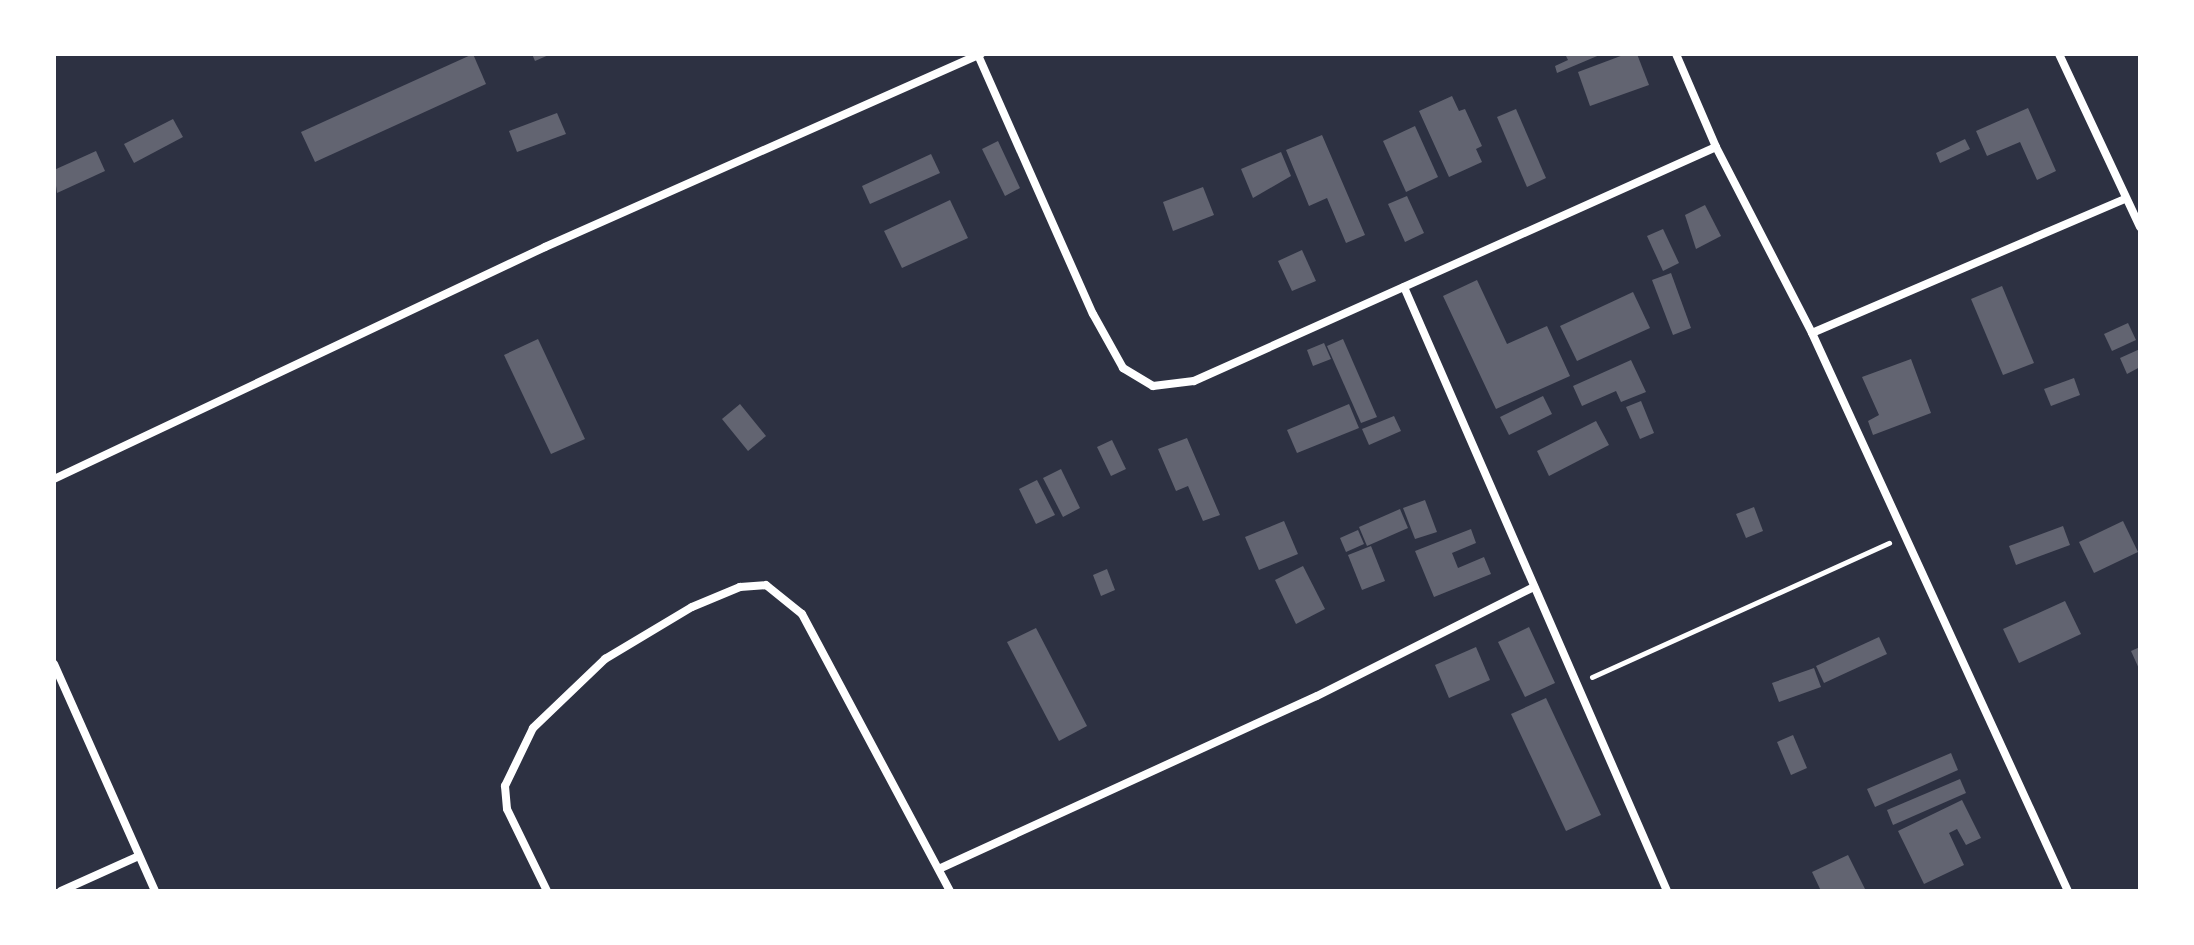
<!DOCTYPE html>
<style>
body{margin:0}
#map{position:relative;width:2194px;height:945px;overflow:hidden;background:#2d3142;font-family:"Libre Baskerville",serif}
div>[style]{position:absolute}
.building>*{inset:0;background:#626471}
.path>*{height:5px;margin:-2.5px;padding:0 2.5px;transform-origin:2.5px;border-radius:2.5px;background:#fff}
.minor>*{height:8px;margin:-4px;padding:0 4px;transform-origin:4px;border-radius:4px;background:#fff}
span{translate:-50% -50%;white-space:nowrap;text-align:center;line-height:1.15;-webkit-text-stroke:6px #fff;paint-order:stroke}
.frame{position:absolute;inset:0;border:56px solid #fff;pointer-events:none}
</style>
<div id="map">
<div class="building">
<div style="clip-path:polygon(473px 54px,486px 84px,315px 162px,301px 132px)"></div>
<div style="clip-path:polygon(532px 54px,551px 54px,535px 61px)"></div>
<div style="clip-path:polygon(1565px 54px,1602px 54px,1557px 73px,1555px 66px,1568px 60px)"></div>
<div style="clip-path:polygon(1626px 54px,1637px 54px,1649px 85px,1590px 106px,1578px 72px)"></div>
<div style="clip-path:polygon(1452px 96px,1459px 111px,1465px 109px,1482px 146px,1476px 149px,1482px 162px,1449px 177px,1419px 111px)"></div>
<div style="clip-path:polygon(2028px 108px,2056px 171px,2037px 180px,2020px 142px,1987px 156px,1976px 131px)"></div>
<div style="clip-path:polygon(1516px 109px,1546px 178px,1527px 187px,1497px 117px)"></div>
<div style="clip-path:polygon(557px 113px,566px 134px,517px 152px,509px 131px)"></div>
<div style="clip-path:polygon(173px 119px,183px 137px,134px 163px,124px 144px)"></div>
<div style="clip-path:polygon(1415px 126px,1438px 177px,1406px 192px,1383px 141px)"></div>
<div style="clip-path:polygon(1322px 135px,1365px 235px,1346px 243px,1327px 198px,1309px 206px,1286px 150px)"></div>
<div style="clip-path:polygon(1965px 139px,1970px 149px,1940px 163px,1936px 153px)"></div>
<div style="clip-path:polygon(998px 141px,1020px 188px,1005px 196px,982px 149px)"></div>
<div style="clip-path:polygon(96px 151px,105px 171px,57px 193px,54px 170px)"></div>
<div style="clip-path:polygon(1281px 152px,1291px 176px,1253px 198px,1241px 169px)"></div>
<div style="clip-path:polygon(931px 154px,940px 173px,870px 204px,862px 186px)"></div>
<div style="clip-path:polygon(1203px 187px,1214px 215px,1173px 231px,1163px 202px)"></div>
<div style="clip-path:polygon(1407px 196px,1424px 233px,1405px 242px,1388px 204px)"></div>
<div style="clip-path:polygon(950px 200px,968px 238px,902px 268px,884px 231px)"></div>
<div style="clip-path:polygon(1705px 205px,1721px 236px,1696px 249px,1685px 215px)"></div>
<div style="clip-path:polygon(1663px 229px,1679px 263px,1663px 271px,1647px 236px)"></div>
<div style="clip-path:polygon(1302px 250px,1316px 281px,1292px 291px,1278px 261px)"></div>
<div style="clip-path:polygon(1671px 273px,1691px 328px,1673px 335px,1652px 280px)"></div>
<div style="clip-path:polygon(1477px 280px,1507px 344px,1547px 326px,1570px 376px,1496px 409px,1443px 296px)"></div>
<div style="clip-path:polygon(2002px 286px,2034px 363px,2003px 375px,1971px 299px)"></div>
<div style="clip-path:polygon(1633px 292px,1650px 328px,1577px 361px,1560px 326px)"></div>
<div style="clip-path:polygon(2128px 323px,2136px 340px,2112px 351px,2104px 334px)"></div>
<div style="clip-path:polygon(538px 339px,585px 439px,551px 454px,504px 355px)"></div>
<div style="clip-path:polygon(1343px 339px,1377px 417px,1361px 423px,1327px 346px)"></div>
<div style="clip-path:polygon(1324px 343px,1331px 359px,1313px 366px,1307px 350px)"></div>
<div style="clip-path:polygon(2140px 349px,2140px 367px,2127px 374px,2120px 358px)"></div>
<div style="clip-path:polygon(1911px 359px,1931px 413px,1873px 435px,1868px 421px,1879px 415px,1862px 377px)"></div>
<div style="clip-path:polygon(1631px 360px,1646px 392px,1621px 402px,1616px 391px,1582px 406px,1573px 386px)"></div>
<div style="clip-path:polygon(2074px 378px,2080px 395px,2051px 406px,2044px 389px)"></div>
<div style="clip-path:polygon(1543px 396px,1552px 414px,1509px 435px,1500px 417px)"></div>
<div style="clip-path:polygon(1641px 401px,1654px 433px,1640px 439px,1626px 407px)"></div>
<div style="clip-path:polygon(740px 404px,766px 436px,748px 451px,722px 419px)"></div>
<div style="clip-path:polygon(1349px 404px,1359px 428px,1297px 453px,1287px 430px)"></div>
<div style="clip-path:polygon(1394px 416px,1401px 431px,1369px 445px,1362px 429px)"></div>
<div style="clip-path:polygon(1596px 421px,1609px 445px,1549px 476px,1537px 451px)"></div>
<div style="clip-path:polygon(1187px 438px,1220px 515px,1203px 521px,1188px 486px,1176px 491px,1158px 449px)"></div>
<div style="clip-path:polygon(1112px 440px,1126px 469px,1111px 476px,1097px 447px)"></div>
<div style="clip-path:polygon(1061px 469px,1080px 508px,1063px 517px,1043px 478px)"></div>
<div style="clip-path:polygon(1037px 480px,1055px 515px,1036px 524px,1019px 489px)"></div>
<div style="clip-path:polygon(1425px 500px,1437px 532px,1415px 539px,1403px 508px)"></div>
<div style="clip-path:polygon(1754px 507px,1763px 531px,1746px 538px,1736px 514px)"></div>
<div style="clip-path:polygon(1400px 509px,1408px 528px,1367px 546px,1359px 527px)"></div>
<div style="clip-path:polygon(1284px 521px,1298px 554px,1259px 570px,1245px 537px)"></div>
<div style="clip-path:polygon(2123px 521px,2138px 552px,2094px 573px,2079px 542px)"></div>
<div style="clip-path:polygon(2063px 526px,2070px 545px,2016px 565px,2009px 546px)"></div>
<div style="clip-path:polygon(1471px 529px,1476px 543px,1452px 553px,1458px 568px,1484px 557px,1491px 574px,1434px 597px,1415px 551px)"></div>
<div style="clip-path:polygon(1358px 530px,1364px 544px,1346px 552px,1340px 538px)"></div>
<div style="clip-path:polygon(1371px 546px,1385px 581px,1362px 590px,1348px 555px)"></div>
<div style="clip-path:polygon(1303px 566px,1325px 609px,1296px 624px,1275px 580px)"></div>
<div style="clip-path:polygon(1107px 569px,1115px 590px,1101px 596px,1093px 575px)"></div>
<div style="clip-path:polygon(2065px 601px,2081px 634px,2019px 663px,2003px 629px)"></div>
<div style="clip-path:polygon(1529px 627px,1555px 683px,1525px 697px,1498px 642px)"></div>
<div style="clip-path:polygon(1036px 628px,1087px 726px,1059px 741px,1007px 642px)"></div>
<div style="clip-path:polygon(1879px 637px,1887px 654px,1824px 683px,1816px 666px)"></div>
<div style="clip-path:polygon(1476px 647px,1490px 680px,1449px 698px,1435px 665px)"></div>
<div style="clip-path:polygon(2140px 647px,2140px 671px,2131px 651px)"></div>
<div style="clip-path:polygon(1814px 668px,1821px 687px,1779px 702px,1772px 683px)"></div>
<div style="clip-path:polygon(1546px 698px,1601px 815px,1566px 831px,1511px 714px)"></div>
<div style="clip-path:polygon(1793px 735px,1807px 768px,1791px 775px,1777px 742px)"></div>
<div style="clip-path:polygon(1951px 753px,1958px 770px,1875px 807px,1867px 789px)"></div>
<div style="clip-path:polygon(1960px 779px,1966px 793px,1893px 825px,1887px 810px)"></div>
<div style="clip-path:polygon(1962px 800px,1981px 838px,1966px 845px,1957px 829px,1949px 833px,1964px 865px,1924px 884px,1898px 831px)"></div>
<div style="clip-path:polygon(1848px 855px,1865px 889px,1821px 891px,1812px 872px)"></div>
</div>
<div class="path">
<div style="left:1592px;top:677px;width:326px;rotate:-24.3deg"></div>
</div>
<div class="minor">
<div style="left:1676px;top:54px;width:101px;rotate:66.7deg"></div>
<div style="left:1716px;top:147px;width:209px;rotate:62.7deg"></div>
<div style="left:1812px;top:333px;width:614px;rotate:65.36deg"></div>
<div style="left:2059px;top:54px;width:191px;rotate:64.9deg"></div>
<div style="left:978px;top:55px;width:283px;rotate:66.1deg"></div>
<div style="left:1093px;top:314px;width:62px;rotate:60.9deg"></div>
<div style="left:1123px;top:368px;width:35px;rotate:31deg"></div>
<div style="left:1153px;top:386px;width:41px;rotate:-7deg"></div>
<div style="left:1194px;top:381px;width:572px;rotate:-24.15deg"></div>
<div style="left:1404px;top:287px;width:659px;rotate:66.47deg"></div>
<div style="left:1812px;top:333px;width:340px;rotate:-23.2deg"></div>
<div style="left:54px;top:479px;width:543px;rotate:-25.29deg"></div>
<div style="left:545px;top:247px;width:477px;rotate:-23.9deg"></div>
<div style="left:54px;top:664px;width:248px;rotate:66deg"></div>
<div style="left:941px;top:868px;width:413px;rotate:-24.6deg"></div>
<div style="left:1317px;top:696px;width:243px;rotate:-26.7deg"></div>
<div style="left:61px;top:891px;width:85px;rotate:-24.2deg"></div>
<div style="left:547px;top:891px;width:91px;rotate:-116deg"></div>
<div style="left:507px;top:809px;width:23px;rotate:-95deg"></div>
<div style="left:505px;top:786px;width:64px;rotate:-64.2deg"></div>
<div style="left:533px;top:728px;width:100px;rotate:-43.8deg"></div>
<div style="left:605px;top:659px;width:101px;rotate:-30.9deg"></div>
<div style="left:692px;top:607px;width:52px;rotate:-22.6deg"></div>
<div style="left:740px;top:587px;width:26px;rotate:-4deg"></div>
<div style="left:766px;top:585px;width:46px;rotate:38.9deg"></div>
<div style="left:802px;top:614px;width:314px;rotate:61.9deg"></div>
</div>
<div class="frame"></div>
</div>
